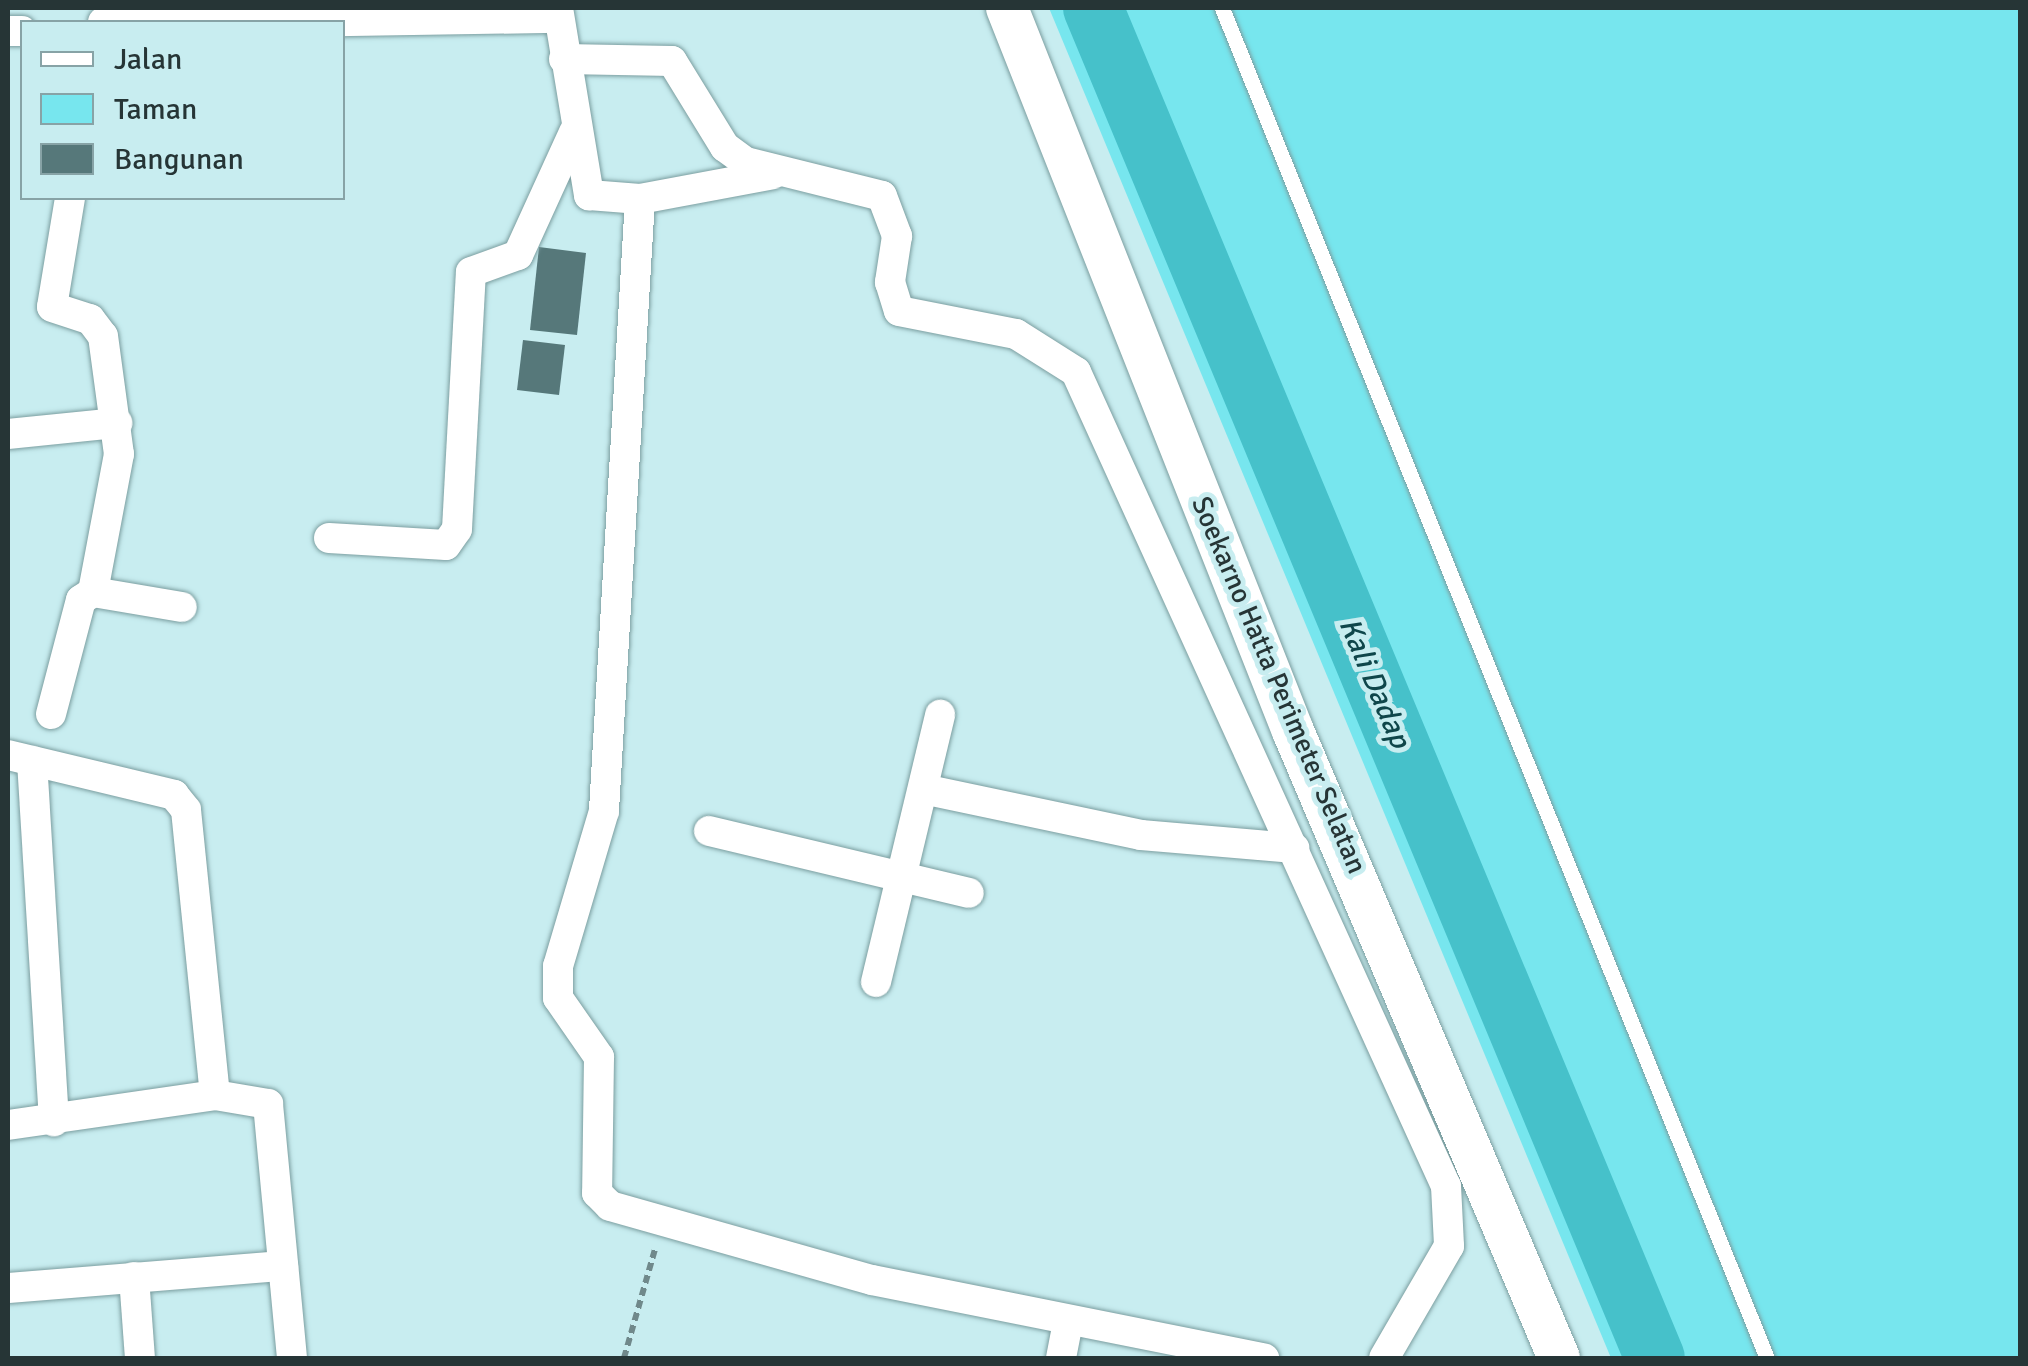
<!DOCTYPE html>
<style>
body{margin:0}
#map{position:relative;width:2028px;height:1366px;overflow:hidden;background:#c8edf0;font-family:Signika,sans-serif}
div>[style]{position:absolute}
.green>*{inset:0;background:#77e6ee}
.river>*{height:60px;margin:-30px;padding:0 30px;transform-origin:30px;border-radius:30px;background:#46c1ca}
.building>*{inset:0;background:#56787a}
.path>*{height:6px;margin-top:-3px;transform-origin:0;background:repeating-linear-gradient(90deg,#70898b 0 8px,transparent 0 13px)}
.roads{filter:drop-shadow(0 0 2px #7b9ea0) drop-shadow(0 0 2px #7b9ea0)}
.service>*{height:15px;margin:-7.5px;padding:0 7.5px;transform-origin:7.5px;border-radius:7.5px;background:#fff}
.minor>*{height:30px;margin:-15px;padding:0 15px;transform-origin:15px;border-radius:15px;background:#fff}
.secondary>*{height:42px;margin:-21px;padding:0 21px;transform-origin:21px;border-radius:21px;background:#fff}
span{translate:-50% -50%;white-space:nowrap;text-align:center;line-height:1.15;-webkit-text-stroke:10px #c8edf0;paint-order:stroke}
.street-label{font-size:28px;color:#263536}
.water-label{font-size:30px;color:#0f464a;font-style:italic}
.frame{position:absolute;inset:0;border:10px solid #263536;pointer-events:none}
.legend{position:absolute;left:20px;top:20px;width:325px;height:180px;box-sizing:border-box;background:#c8edf0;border:2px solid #87a3a6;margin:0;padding:12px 18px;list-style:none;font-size:30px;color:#263536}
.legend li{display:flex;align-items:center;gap:20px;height:50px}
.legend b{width:50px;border:2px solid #87a3a6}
</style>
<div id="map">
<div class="green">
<div style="clip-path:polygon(1049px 8px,2020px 8px,2020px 1358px,1611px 1358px)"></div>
</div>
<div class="river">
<div style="left:1093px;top:8px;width:1462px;rotate:67.4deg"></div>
</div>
<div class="building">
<div style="clip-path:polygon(539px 247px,586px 253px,577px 335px,530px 330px)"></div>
<div style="clip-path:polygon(523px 340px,565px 345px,559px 395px,517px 390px)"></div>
</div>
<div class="path">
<div style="left:624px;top:1358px;width:113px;rotate:-74.1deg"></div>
</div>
<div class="roads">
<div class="service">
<div style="left:1222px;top:8px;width:1456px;rotate:68.02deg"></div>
</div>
<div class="minor">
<div style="left:558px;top:8px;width:190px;rotate:80.6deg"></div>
<div style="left:589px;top:195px;width:51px;rotate:4.5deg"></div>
<div style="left:640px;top:199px;width:135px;rotate:-10.6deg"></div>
<div style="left:103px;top:22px;width:180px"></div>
<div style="left:289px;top:22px;width:269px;rotate:-0.9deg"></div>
<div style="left:8px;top:31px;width:14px"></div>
<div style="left:564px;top:59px;width:108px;rotate:1.1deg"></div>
<div style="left:672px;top:61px;width:101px;rotate:58.4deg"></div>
<div style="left:725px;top:147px;width:26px;rotate:36deg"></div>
<div style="left:746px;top:162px;width:140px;rotate:14deg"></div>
<div style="left:882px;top:196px;width:43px;rotate:69.4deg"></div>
<div style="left:897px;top:236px;width:47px;rotate:98.7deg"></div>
<div style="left:890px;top:282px;width:30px;rotate:73deg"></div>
<div style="left:899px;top:311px;width:119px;rotate:11.1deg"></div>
<div style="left:1016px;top:334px;width:71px;rotate:32.3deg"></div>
<div style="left:1076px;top:372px;width:894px;rotate:65.56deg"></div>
<div style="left:1446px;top:1186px;width:60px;rotate:87.1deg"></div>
<div style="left:1449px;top:1246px;width:129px;rotate:120.1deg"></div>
<div style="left:70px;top:198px;width:110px;rotate:99.4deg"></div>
<div style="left:52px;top:307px;width:40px;rotate:18deg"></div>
<div style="left:90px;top:319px;width:21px;rotate:53deg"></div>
<div style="left:103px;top:336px;width:119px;rotate:82.3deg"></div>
<div style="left:119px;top:454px;width:140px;rotate:100.7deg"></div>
<div style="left:640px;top:199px;width:613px;rotate:93.37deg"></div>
<div style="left:604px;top:811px;width:162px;rotate:106.5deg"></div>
<div style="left:558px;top:966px;width:32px;rotate:90deg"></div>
<div style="left:558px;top:998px;width:72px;rotate:55.2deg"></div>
<div style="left:599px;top:1057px;width:136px;rotate:90.8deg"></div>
<div style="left:597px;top:1193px;width:18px;rotate:45deg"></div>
<div style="left:610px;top:1206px;width:272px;rotate:15.8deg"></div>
<div style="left:872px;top:1280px;width:400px;rotate:11.3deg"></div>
<div style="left:8px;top:434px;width:110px;rotate:-5.8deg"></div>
<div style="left:329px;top:538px;width:117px;rotate:3.4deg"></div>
<div style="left:446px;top:545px;width:19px;rotate:-55deg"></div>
<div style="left:457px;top:529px;width:257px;rotate:-86.9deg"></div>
<div style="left:471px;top:272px;width:50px;rotate:-19.9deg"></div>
<div style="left:518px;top:255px;width:135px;rotate:-65.5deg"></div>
<div style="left:51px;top:714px;width:118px;rotate:-75.3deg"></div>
<div style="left:81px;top:600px;width:14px;rotate:-34deg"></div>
<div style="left:93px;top:592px;width:90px;rotate:9.6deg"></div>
<div style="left:8px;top:755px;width:171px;rotate:13.5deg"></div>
<div style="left:174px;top:795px;width:19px;rotate:51deg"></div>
<div style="left:186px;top:810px;width:286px;rotate:84.2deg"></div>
<div style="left:32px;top:761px;width:361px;rotate:86.5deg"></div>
<div style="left:923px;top:789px;width:223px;rotate:11.9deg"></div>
<div style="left:1141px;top:835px;width:154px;rotate:4.9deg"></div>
<div style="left:709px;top:831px;width:267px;rotate:13.4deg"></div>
<div style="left:876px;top:982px;width:275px;rotate:-76.5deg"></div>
<div style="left:8px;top:1125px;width:209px;rotate:-8.2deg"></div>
<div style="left:215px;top:1095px;width:54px;rotate:9.6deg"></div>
<div style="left:268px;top:1104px;width:255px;rotate:84.6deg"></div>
<div style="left:134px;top:1277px;width:81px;rotate:85.8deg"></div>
<div style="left:8px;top:1288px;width:276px;rotate:-4.6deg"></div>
<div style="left:1061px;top:1358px;width:33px;rotate:-79deg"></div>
</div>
<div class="secondary">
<div style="left:1007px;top:8px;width:778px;rotate:68.42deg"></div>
<div style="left:1293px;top:731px;width:681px;rotate:67.01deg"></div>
</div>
</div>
<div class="street-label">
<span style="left:1279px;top:685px;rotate:67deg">Soekarno Hatta Perimeter Selatan</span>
</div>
<div class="water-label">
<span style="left:1374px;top:683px;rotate:67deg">Kali Dadap</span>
</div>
<div class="frame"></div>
<ul class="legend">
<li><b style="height:12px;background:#fff"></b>Jalan</li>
<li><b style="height:28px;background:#77e6ee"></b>Taman</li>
<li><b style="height:28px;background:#56787a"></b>Bangunan</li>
</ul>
</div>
